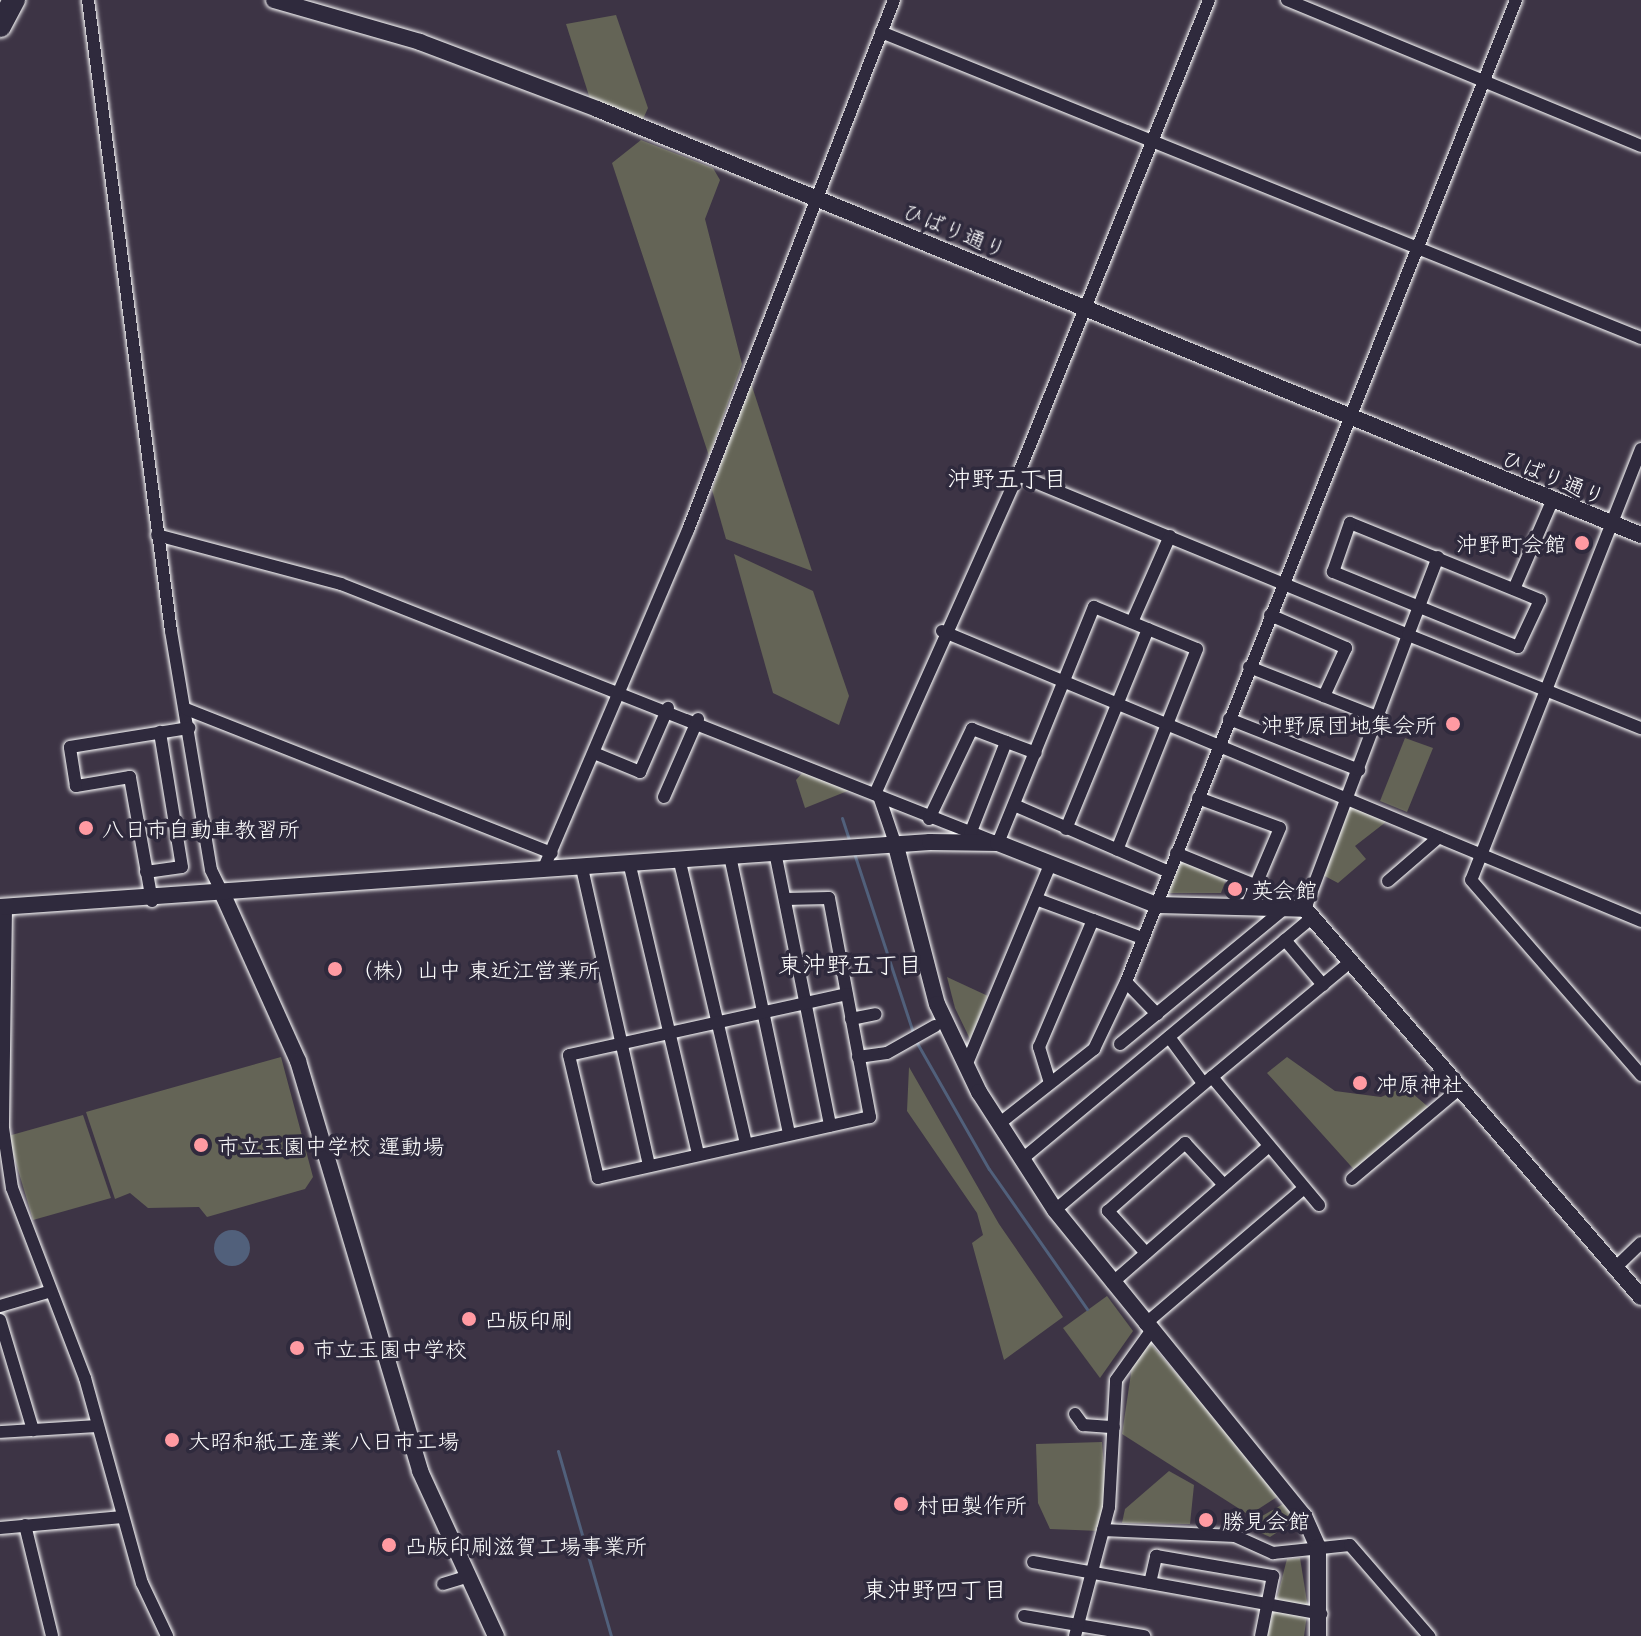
<!DOCTYPE html>
<meta charset="utf-8">
<style>
body{margin:0}
#map{position:relative;width:1641px;height:1636px;overflow:hidden;background:#3d3445;font-family:"Playpen Sans","Klee One",sans-serif}
div>[style]{position:absolute}
.green>*{inset:0;background:#646456}
.water>*{inset:0;background:#51607b}
.round{border-radius:50%}
.stream>*{height:3px;margin:-1.5px;padding:0 1.5px;transform-origin:1.5px;border-radius:1.5px;background:#51607b}
.roads{filter:drop-shadow(0 0 2px #fff) drop-shadow(0 0 2px #fff)}
.minor>*{height:12px;margin:-6px;padding:0 6px;transform-origin:6px;border-radius:6px;background:#2f2a3d}
.tertiary>*{height:16px;margin:-8px;padding:0 8px;transform-origin:8px;border-radius:8px;background:#2f2a3d}
.motorway>*{height:22px;margin:-11px;padding:0 11px;transform-origin:11px;border-radius:11px;background:#2f2a3d}
.dots>*{width:22px;height:22px;translate:-50% -50%;box-sizing:border-box;border:4px solid #2f2a3d;border-radius:50%}
span{translate:-50% -50%;white-space:nowrap;text-align:center;line-height:1.15;-webkit-text-stroke:7px #2f2a3d;paint-order:stroke}
.street-label{font-size:22px;color:#fff}
.poi-label{font-size:22px;color:#fff}
.right{translate:-100% -50%;text-align:right}
.left{translate:0 -50%;text-align:left}
.neighbourhood-label{font-size:24px;color:#fff}
</style>
<div id="map">
<div class="green">
<div style="clip-path:polygon(616px 15px,648px 108px,643px 119px,591px 102px,566px 24px)"></div>
<div style="clip-path:polygon(641px 140px,713px 168px,720px 180px,705px 219px,742px 364px,709px 456px,612px 163px)"></div>
<div style="clip-path:polygon(749px 377px,812px 571px,726px 539px,712px 490px)"></div>
<div style="clip-path:polygon(734px 554px,813px 591px,849px 696px,839px 725px,773px 693px)"></div>
<div style="clip-path:polygon(1405px 738px,1433px 748px,1407px 812px,1380px 801px)"></div>
<div style="clip-path:polygon(803px 772px,850px 790px,805px 808px,796px 780px)"></div>
<div style="clip-path:polygon(1348px 800px,1391px 818px,1355px 846px,1366px 859px,1338px 883px,1319px 873px)"></div>
<div style="clip-path:polygon(1182px 861px,1227px 877px,1221px 893px,1166px 893px)"></div>
<div style="clip-path:polygon(947px 977px,988px 996px,970px 1039px,955px 1008px)"></div>
<div style="clip-path:polygon(281px 1057px,313px 1177px,305px 1189px,207px 1217px,199px 1207px,148px 1208px,130px 1193px,115px 1199px,86px 1112px)"></div>
<div style="clip-path:polygon(1287px 1057px,1335px 1091px,1381px 1097px,1405px 1087px,1433px 1111px,1358px 1174px,1267px 1073px)"></div>
<div style="clip-path:polygon(909px 1067px,999px 1224px,1063px 1317px,1004px 1360px,972px 1243px,983px 1235px,977px 1213px,907px 1111px)"></div>
<div style="clip-path:polygon(83px 1115px,111px 1198px,33px 1220px,8px 1136px)"></div>
<div style="clip-path:polygon(1107px 1296px,1133px 1331px,1100px 1378px,1063px 1328px)"></div>
<div style="clip-path:polygon(1150px 1343px,1251px 1460px,1277px 1497px,1249px 1515px,1122px 1434px,1133px 1360px)"></div>
<div style="clip-path:polygon(1102px 1442px,1107px 1507px,1100px 1531px,1050px 1529px,1038px 1503px,1036px 1444px)"></div>
<div style="clip-path:polygon(1169px 1471px,1194px 1485px,1190px 1524px,1122px 1523px,1125px 1509px)"></div>
<div style="clip-path:polygon(1283px 1504px,1296px 1520px,1270px 1537px,1245px 1526px)"></div>
<div style="clip-path:polygon(1300px 1558px,1308px 1608px,1304px 1636px,1267px 1636px,1287px 1559px)"></div>
</div>
<div class="water">
<div class="round" style="left:214px;top:1230px;width:36px;height:36px"></div>
</div>
<div class="stream">
<div style="left:842px;top:818px;width:25px;rotate:72deg"></div>
<div style="left:854px;top:853px;width:188px;rotate:71.8deg"></div>
<div style="left:917px;top:1043px;width:145px;rotate:60.3deg"></div>
<div style="left:989px;top:1169px;width:171px;rotate:55deg"></div>
<div style="left:558px;top:1451px;width:192px;rotate:74deg"></div>
</div>
<div class="roads">
<div class="minor">
<div style="left:88px;top:0;width:636px;rotate:82.51deg"></div>
<div style="left:171px;top:631px;width:242px;rotate:80.5deg"></div>
<div style="left:211px;top:870px;width:30px;rotate:64deg"></div>
<div style="left:1287px;top:0;width:383px;rotate:22.4deg"></div>
<div style="left:881px;top:32px;width:819px;rotate:21.93deg"></div>
<div style="left:1641px;top:449px;width:463px;rotate:111.5deg"></div>
<div style="left:1471px;top:880px;width:259px;rotate:48.9deg"></div>
<div style="left:1018px;top:475px;width:422px;rotate:22.3deg"></div>
<div style="left:1408px;top:635px;width:293px;rotate:110.6deg"></div>
<div style="left:1350px;top:523px;width:205px;rotate:22.1deg"></div>
<div style="left:1540px;top:600px;width:52px;rotate:115.1deg"></div>
<div style="left:1518px;top:647px;width:200px;rotate:-157.9deg"></div>
<div style="left:1333px;top:572px;width:52px;rotate:-70.9deg"></div>
<div style="left:157px;top:535px;width:190px;rotate:14.9deg"></div>
<div style="left:341px;top:584px;width:706px;rotate:21.52deg"></div>
<div style="left:998px;top:843px;width:255px;rotate:-67.9deg"></div>
<div style="left:1094px;top:607px;width:111px;rotate:22.2deg"></div>
<div style="left:1197px;top:649px;width:216px;rotate:111.7deg"></div>
<div style="left:1438px;top:557px;width:84px;rotate:111deg"></div>
<div style="left:1408px;top:635px;width:251px;rotate:21.8deg"></div>
<div style="left:1514px;top:589px;width:98px;rotate:-66.6deg"></div>
<div style="left:1270px;top:615px;width:83px;rotate:23.5deg"></div>
<div style="left:1346px;top:648px;width:53px;rotate:114.6deg"></div>
<div style="left:1132px;top:622px;width:94px;rotate:-66.2deg"></div>
<div style="left:942px;top:631px;width:757px;rotate:22.53deg"></div>
<div style="left:1249px;top:667px;width:141px;rotate:21.3deg"></div>
<div style="left:186px;top:709px;width:393px;rotate:21.5deg"></div>
<div style="left:1229px;top:719px;width:140px;rotate:21.4deg"></div>
<div style="left:594px;top:753px;width:50px;rotate:22.4deg"></div>
<div style="left:640px;top:772px;width:70px;rotate:-66.4deg"></div>
<div style="left:875px;top:794px;width:350px;rotate:-65.9deg"></div>
<div style="left:1018px;top:475px;width:512px;rotate:-68.09deg"></div>
<div style="left:879px;top:796px;width:53px;rotate:71.2deg"></div>
<div style="left:664px;top:797px;width:85px;rotate:-66.4deg"></div>
<div style="left:1198px;top:798px;width:87px;rotate:20.1deg"></div>
<div style="left:1280px;top:828px;width:87px;rotate:113deg"></div>
<div style="left:1014px;top:805px;width:169px;rotate:23.4deg"></div>
<div style="left:929px;top:819px;width:100px;rotate:-64.5deg"></div>
<div style="left:972px;top:729px;width:68px;rotate:20.6deg"></div>
<div style="left:1066px;top:829px;width:216px;rotate:-67.7deg"></div>
<div style="left:970px;top:834px;width:99px;rotate:-68.6deg"></div>
<div style="left:775px;top:852px;width:279px;rotate:78.6deg"></div>
<div style="left:1176px;top:853px;width:85px;rotate:22.1deg"></div>
<div style="left:730px;top:856px;width:284px;rotate:78deg"></div>
<div style="left:679px;top:858px;width:293px;rotate:76.8deg"></div>
<div style="left:629px;top:862px;width:301px;rotate:76.7deg"></div>
<div style="left:582px;top:868px;width:305px;rotate:77.3deg"></div>
<div style="left:543px;top:870px;width:370px;rotate:-66.9deg"></div>
<div style="left:688px;top:530px;width:569px;rotate:-68.76deg"></div>
<div style="left:146px;top:872px;width:36px;rotate:-8deg"></div>
<div style="left:182px;top:867px;width:137px;rotate:-99.3deg"></div>
<div style="left:1388px;top:881px;width:67px;rotate:-40.8deg"></div>
<div style="left:785px;top:899px;width:44px;rotate:-1.3deg"></div>
<div style="left:829px;top:898px;width:223px;rotate:79.4deg"></div>
<div style="left:870px;top:1117px;width:279px;rotate:167.4deg"></div>
<div style="left:598px;top:1178px;width:126px;rotate:-103.3deg"></div>
<div style="left:569px;top:1055px;width:284px;rotate:-12.4deg"></div>
<div style="left:1036px;top:899px;width:61px;rotate:20.2deg"></div>
<div style="left:152px;top:901px;width:126px;rotate:-100.1deg"></div>
<div style="left:130px;top:777px;width:55px;rotate:170.5deg"></div>
<div style="left:76px;top:786px;width:39px;rotate:-99deg"></div>
<div style="left:70px;top:747px;width:121px;rotate:-9.1deg"></div>
<div style="left:6px;top:908px;width:220px;rotate:90.8deg"></div>
<div style="left:3px;top:1128px;width:61px;rotate:81.5deg"></div>
<div style="left:12px;top:1188px;width:204px;rotate:69deg"></div>
<div style="left:85px;top:1378px;width:213px;rotate:74.5deg"></div>
<div style="left:142px;top:1583px;width:59px;rotate:64.7deg"></div>
<div style="left:1285px;top:940px;width:59px;rotate:49.8deg"></div>
<div style="left:1126px;top:982px;width:45px;rotate:45.9deg"></div>
<div style="left:851px;top:1019px;width:25px;rotate:-11deg"></div>
<div style="left:1169px;top:1037px;width:57px;rotate:53.5deg"></div>
<div style="left:1120px;top:1044px;width:214px;rotate:-39.5deg"></div>
<div style="left:858px;top:1057px;width:29px;rotate:-8deg"></div>
<div style="left:887px;top:1053px;width:55px;rotate:-29.4deg"></div>
<div style="left:968px;top:1061px;width:212px;rotate:-67.3deg"></div>
<div style="left:1212px;top:1077px;width:178px;rotate:-39.8deg"></div>
<div style="left:1050px;top:1083px;width:38px;rotate:-107deg"></div>
<div style="left:1039px;top:1047px;width:138px;rotate:-67deg"></div>
<div style="left:1093px;top:920px;width:52px;rotate:20.2deg"></div>
<div style="left:1000px;top:1123px;width:120px;rotate:-38.2deg"></div>
<div style="left:1094px;top:1049px;width:74px;rotate:-64.5deg"></div>
<div style="left:1126px;top:982px;width:1057px;rotate:-68.34deg"></div>
<div style="left:1021px;top:1160px;width:381px;rotate:-39.8deg"></div>
<div style="left:1352px;top:1179px;width:140px;rotate:-40.1deg"></div>
<div style="left:1055px;top:1210px;width:206px;rotate:-40.3deg"></div>
<div style="left:1212px;top:1077px;width:167px;rotate:50.1deg"></div>
<div style="left:1146px;top:1253px;width:57px;rotate:-132.1deg"></div>
<div style="left:1108px;top:1211px;width:103px;rotate:-41.4deg"></div>
<div style="left:1185px;top:1143px;width:57px;rotate:47.1deg"></div>
<div style="left:1615px;top:1268px;width:36px;rotate:-44deg"></div>
<div style="left:1112px;top:1283px;width:208px;rotate:-41.1deg"></div>
<div style="left:0;top:1306px;width:50px;rotate:-16.3deg"></div>
<div style="left:0;top:1320px;width:115px;rotate:73.3deg"></div>
<div style="left:1145px;top:1324px;width:209px;rotate:-40.5deg"></div>
<div style="left:1075px;top:1414px;width:14px;rotate:54deg"></div>
<div style="left:1083px;top:1425px;width:31px;rotate:4deg"></div>
<div style="left:0;top:1432px;width:95px;rotate:-3.6deg"></div>
<div style="left:25px;top:1525px;width:114px;rotate:76.3deg"></div>
<div style="left:0;top:1528px;width:123px;rotate:-5.1deg"></div>
<div style="left:1103px;top:1530px;width:132px;rotate:2.6deg"></div>
<div style="left:1235px;top:1536px;width:42px;rotate:24.1deg"></div>
<div style="left:1273px;top:1553px;width:77px;rotate:-5.9deg"></div>
<div style="left:1350px;top:1545px;width:121px;rotate:49deg"></div>
<div style="left:1033px;top:1562px;width:293px;rotate:10.2deg"></div>
<div style="left:1150px;top:1583px;width:28px;rotate:-77deg"></div>
<div style="left:1156px;top:1556px;width:119px;rotate:9.7deg"></div>
<div style="left:1273px;top:1576px;width:61px;rotate:101.3deg"></div>
<div style="left:443px;top:1584px;width:24px;rotate:-17deg"></div>
<div style="left:1024px;top:1616px;width:122px;rotate:9.5deg"></div>
<div style="left:1075px;top:1636px;width:133px;rotate:-75.2deg"></div>
<div style="left:1109px;top:1507px;width:127px;rotate:-86.8deg"></div>
<div style="left:1116px;top:1380px;width:60px;rotate:-54.5deg"></div>
</div>
<div class="tertiary">
<div style="left:274px;top:0;width:152px;rotate:16deg"></div>
<div style="left:420px;top:42px;width:189px;rotate:20.7deg"></div>
<div style="left:597px;top:109px;width:1128px;rotate:22.2deg"></div>
<div style="left:896px;top:846px;width:163px;rotate:75.5deg"></div>
<div style="left:937px;top:1004px;width:98px;rotate:64.5deg"></div>
<div style="left:979px;top:1092px;width:140px;rotate:57.2deg"></div>
<div style="left:1055px;top:1210px;width:395px;rotate:50.9deg"></div>
<div style="left:1304px;top:1516px;width:34px;rotate:66deg"></div>
<div style="left:1318px;top:1547px;width:89px;rotate:90deg"></div>
<div style="left:224px;top:897px;width:180px;rotate:65.7deg"></div>
<div style="left:298px;top:1061px;width:428px;rotate:73.4deg"></div>
<div style="left:420px;top:1471px;width:182px;rotate:65.3deg"></div>
<div style="left:0;top:907px;width:932px;rotate:-4deg"></div>
<div style="left:930px;top:842px;width:68px;rotate:0.8deg"></div>
<div style="left:998px;top:843px;width:170px;rotate:21.4deg"></div>
<div style="left:1156px;top:905px;width:149px;rotate:1.5deg"></div>
<div style="left:1305px;top:909px;width:513px;rotate:49.11deg"></div>
</div>
<div class="motorway">
<div style="left:0;top:26px;width:30px;rotate:-62deg"></div>
</div>
</div>
<div class="dots">
<div style="left:1582px;top:543px;background:#ff9aa2"></div>
<div style="left:1453px;top:724px;background:#ff9aa2"></div>
<div style="left:86px;top:828px;background:#ff9aa2"></div>
<div style="left:1235px;top:889px;background:#ff9aa2"></div>
<div style="left:335px;top:969px;background:#ff9aa2"></div>
<div style="left:1360px;top:1083px;background:#ff9aa2"></div>
<div style="left:201px;top:1145px;background:#ff9aa2"></div>
<div style="left:469px;top:1319px;background:#ff9aa2"></div>
<div style="left:297px;top:1348px;background:#ff9aa2"></div>
<div style="left:172px;top:1440px;background:#ff9aa2"></div>
<div style="left:901px;top:1504px;background:#ff9aa2"></div>
<div style="left:1206px;top:1520px;background:#ff9aa2"></div>
<div style="left:389px;top:1545px;background:#ff9aa2"></div>
</div>
<div class="street-label">
<span style="left:955px;top:229px;rotate:22deg">ひばり通り</span>
<span style="left:1554px;top:476px;rotate:22deg">ひばり通り</span>
</div>
<div class="poi-label">
<span class="right" style="left:1566px;top:543px">沖野町会館</span>
<span class="right" style="left:1437px;top:724px">沖野原団地集会所</span>
<span class="left" style="left:102px;top:828px">八日市自動車教習所</span>
<span class="left" style="left:1251px;top:889px">英会館</span>
<span class="left" style="left:351px;top:969px">（株）山中 東近江営業所</span>
<span class="left" style="left:1376px;top:1083px">冲原神社</span>
<span class="left" style="left:217px;top:1145px">市立玉園中学校 運動場</span>
<span class="left" style="left:485px;top:1319px">凸版印刷</span>
<span class="left" style="left:313px;top:1348px">市立玉園中学校</span>
<span class="left" style="left:188px;top:1440px">大昭和紙工産業 八日市工場</span>
<span class="left" style="left:917px;top:1504px">村田製作所</span>
<span class="left" style="left:1222px;top:1520px">勝見会館</span>
<span class="left" style="left:405px;top:1545px">凸版印刷滋賀工場事業所</span>
</div>
<div class="neighbourhood-label">
<span style="left:1007px;top:478px">沖野五丁目</span>
<span style="left:850px;top:964px">東沖野五丁目</span>
<span style="left:935px;top:1589px">東沖野四丁目</span>
</div>
</div>
